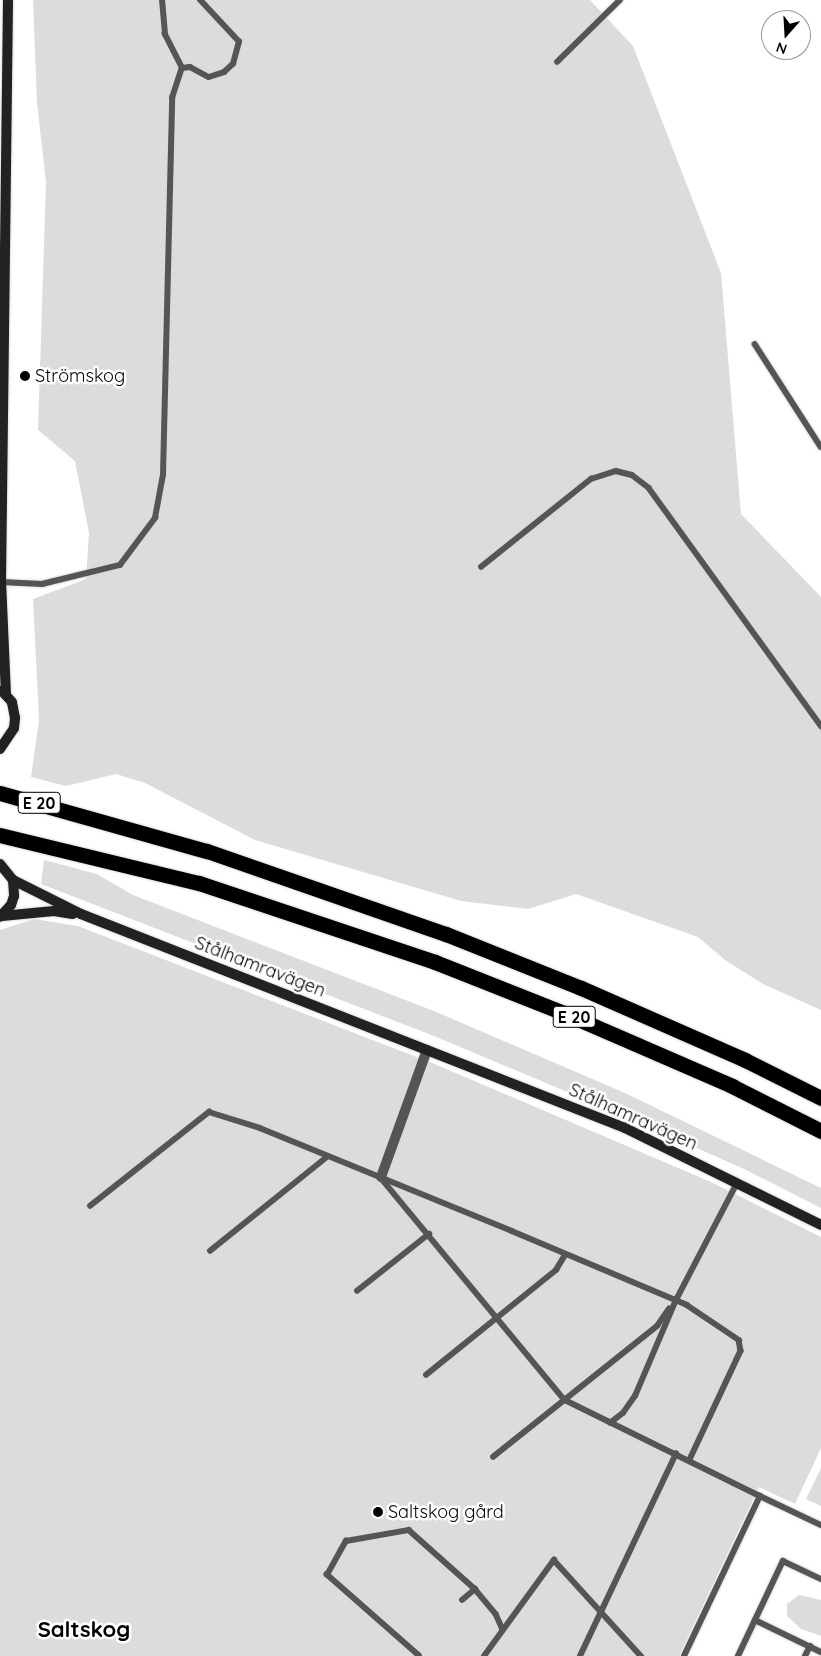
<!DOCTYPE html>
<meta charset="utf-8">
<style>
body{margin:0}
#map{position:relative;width:821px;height:1656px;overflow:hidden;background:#fff;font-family:Quicksand,sans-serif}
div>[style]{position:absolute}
.green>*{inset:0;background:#dcdcdc}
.roads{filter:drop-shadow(0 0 1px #dbdbdb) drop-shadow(0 0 1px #dbdbdb)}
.service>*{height:5.5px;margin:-2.75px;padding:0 2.75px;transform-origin:2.75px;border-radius:2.75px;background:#555}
.minor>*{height:10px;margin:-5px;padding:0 5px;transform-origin:5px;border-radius:5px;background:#555}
.secondary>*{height:10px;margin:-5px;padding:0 5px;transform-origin:5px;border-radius:5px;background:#222}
.motorway>*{height:15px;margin:-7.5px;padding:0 7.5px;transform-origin:7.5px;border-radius:7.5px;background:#000}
.dots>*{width:14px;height:14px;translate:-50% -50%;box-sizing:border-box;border:2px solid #fff;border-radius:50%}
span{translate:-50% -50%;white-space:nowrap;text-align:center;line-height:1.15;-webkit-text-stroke:5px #fff;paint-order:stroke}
.shield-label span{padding:1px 4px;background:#fff;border:1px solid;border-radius:4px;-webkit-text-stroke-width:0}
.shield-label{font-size:16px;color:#000;font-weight:700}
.poi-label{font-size:18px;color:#000}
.left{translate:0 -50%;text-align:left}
.street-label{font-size:18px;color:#000}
.district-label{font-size:22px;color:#000;font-weight:700}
.north{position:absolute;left:761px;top:10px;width:50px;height:50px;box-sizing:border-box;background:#fff;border:1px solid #999;border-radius:50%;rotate:199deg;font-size:14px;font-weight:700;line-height:20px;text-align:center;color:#000}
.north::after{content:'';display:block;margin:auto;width:18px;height:22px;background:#000;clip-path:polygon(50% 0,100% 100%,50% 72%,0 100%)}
</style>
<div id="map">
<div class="green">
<div style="clip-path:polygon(33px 0,590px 0,633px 46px,721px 273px,741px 514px,821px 597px,821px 1010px,763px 984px,725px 960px,698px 937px,576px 894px,528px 909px,461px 901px,255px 840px,145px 783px,116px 774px,66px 786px,31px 777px,39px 720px,33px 599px,86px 579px,89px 533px,75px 461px,38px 430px,46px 182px,37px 103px)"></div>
<div style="clip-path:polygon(44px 860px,97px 874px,133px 895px,434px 1011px,625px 1093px,821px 1188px,821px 1208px,744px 1169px,627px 1117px,434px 1036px,41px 884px)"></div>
<div style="clip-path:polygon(34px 919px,78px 926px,437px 1065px,711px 1182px,821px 1237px,821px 1448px,795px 1504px,759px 1487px,679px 1656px,0 1656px,0 930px)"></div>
<div style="clip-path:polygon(821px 1468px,821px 1506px,806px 1499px)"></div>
<div style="clip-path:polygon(799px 1595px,821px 1600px,821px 1636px,801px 1629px,787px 1616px,787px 1604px)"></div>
</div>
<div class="roads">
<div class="service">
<div style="left:557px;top:62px;width:88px;rotate:-44.5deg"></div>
<div style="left:182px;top:68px;width:8px;rotate:-7deg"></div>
<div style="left:190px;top:67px;width:21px;rotate:28deg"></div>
<div style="left:209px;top:77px;width:16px;rotate:-18deg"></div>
<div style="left:224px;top:72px;width:12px;rotate:-42deg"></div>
<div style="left:233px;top:64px;width:23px;rotate:-75deg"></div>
<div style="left:239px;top:42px;width:57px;rotate:-132.9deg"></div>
<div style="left:755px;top:344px;width:122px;rotate:57.3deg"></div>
<div style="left:481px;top:567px;width:141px;rotate:-38.7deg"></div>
<div style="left:591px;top:479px;width:26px;rotate:-18deg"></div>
<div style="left:616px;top:471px;width:16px;rotate:14deg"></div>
<div style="left:632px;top:475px;width:21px;rotate:37deg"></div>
<div style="left:649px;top:488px;width:294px;rotate:54.1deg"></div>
<div style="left:1px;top:582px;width:41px;rotate:2.8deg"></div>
<div style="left:42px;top:584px;width:80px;rotate:-13.7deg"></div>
<div style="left:120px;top:565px;width:59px;rotate:-53.3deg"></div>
<div style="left:155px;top:518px;width:44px;rotate:-79.5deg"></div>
<div style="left:163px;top:475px;width:377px;rotate:-88.6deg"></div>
<div style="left:172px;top:98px;width:32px;rotate:-72deg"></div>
<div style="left:182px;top:68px;width:38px;rotate:-117deg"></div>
<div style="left:165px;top:34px;width:34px;rotate:-95deg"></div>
<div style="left:382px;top:1179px;width:287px;rotate:50.4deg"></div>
<div style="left:565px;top:1400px;width:217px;rotate:26.2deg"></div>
<div style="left:90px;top:1206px;width:152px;rotate:-38.3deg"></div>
<div style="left:209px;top:1112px;width:53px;rotate:17.4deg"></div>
<div style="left:260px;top:1128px;width:272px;rotate:22.2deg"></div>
<div style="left:512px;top:1231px;width:190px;rotate:22.9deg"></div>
<div style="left:687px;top:1305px;width:63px;rotate:33.9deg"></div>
<div style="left:739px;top:1340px;width:11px;rotate:80deg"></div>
<div style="left:741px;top:1351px;width:120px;rotate:115.1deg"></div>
<div style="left:210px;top:1251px;width:151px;rotate:-38.8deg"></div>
<div style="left:357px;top:1291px;width:92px;rotate:-38.4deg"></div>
<div style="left:426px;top:1375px;width:167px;rotate:-38.9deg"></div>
<div style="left:556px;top:1270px;width:17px;rotate:-59deg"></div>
<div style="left:610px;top:1423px;width:16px;rotate:-38deg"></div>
<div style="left:623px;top:1413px;width:21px;rotate:-55deg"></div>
<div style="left:635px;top:1396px;width:102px;rotate:-66.9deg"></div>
<div style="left:675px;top:1302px;width:134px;rotate:-62.5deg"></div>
<div style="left:493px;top:1457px;width:210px;rotate:-38.6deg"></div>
<div style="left:657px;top:1326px;width:21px;rotate:-55deg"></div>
<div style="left:462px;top:1600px;width:17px;rotate:-40deg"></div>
<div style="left:755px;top:1620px;width:73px;rotate:25.9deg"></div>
<div style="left:419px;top:1656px;width:123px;rotate:-138.6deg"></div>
<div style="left:327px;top:1575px;width:39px;rotate:-61deg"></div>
<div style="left:346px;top:1541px;width:64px;rotate:-9.9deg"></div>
<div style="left:409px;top:1530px;width:89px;rotate:41.8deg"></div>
<div style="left:475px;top:1589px;width:33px;rotate:50deg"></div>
<div style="left:496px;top:1614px;width:17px;rotate:66deg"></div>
<div style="left:484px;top:1656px;width:119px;rotate:-53.9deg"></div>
<div style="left:554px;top:1560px;width:130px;rotate:47.8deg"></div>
<div style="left:580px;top:1656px;width:224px;rotate:-64.6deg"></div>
<div style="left:684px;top:1656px;width:177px;rotate:-64.6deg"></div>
<div style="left:760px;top:1496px;width:68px;rotate:25.4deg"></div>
<div style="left:738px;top:1656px;width:105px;rotate:-64.7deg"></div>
<div style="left:783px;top:1561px;width:42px;rotate:25.3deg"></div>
<div style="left:805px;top:1656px;width:11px;rotate:-63deg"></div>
</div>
<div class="minor">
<div style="left:381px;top:1177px;width:135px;rotate:-70.1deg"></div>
</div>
<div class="secondary">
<div style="left:6px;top:695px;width:113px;rotate:-92.5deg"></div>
<div style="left:1px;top:582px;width:582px;rotate:-89.31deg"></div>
<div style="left:0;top:749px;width:25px;rotate:-56deg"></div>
<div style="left:14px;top:728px;width:10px;rotate:-84deg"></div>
<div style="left:15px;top:718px;width:16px;rotate:-101deg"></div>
<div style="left:12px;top:702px;width:15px;rotate:-132deg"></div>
<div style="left:0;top:864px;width:21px;rotate:51deg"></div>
<div style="left:13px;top:880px;width:16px;rotate:86deg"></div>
<div style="left:14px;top:896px;width:9px;rotate:108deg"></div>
<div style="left:11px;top:905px;width:16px;rotate:133deg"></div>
<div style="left:13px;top:880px;width:76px;rotate:26.6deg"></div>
<div style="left:81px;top:914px;width:585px;rotate:21.47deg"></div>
<div style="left:625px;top:1128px;width:219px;rotate:26.3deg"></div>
<div style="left:2px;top:916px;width:52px;rotate:-5.5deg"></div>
<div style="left:54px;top:911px;width:19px;rotate:9deg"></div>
</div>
<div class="motorway">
<div style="left:0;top:793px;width:215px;rotate:15.7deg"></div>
<div style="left:207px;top:851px;width:253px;rotate:19.2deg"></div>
<div style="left:446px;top:934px;width:145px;rotate:21.8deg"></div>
<div style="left:581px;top:988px;width:179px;rotate:23.7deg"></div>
<div style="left:745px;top:1060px;width:85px;rotate:26.6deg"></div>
<div style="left:0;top:835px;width:205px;rotate:13.6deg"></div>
<div style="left:199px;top:883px;width:249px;rotate:18.5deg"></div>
<div style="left:435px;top:962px;width:144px;rotate:21.6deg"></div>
<div style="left:569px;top:1015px;width:178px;rotate:23.5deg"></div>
<div style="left:732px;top:1086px;width:100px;rotate:26.8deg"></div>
</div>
</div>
<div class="dots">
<div style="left:25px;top:376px;background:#000"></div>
<div style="left:378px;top:1512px;background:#000"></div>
</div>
<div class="shield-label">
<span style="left:39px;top:803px">E 20</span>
<span style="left:574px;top:1017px">E 20</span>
</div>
<div class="poi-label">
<span class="left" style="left:35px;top:376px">Strömskog</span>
<span class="left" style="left:388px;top:1512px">Saltskog gård</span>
</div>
<div class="street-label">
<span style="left:260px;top:967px;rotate:21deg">Stålhamravägen</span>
<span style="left:633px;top:1117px;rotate:24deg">Stålhamravägen</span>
</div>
<div class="district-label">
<span style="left:84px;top:1630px">Saltskog</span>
</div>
<div class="north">N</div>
</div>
